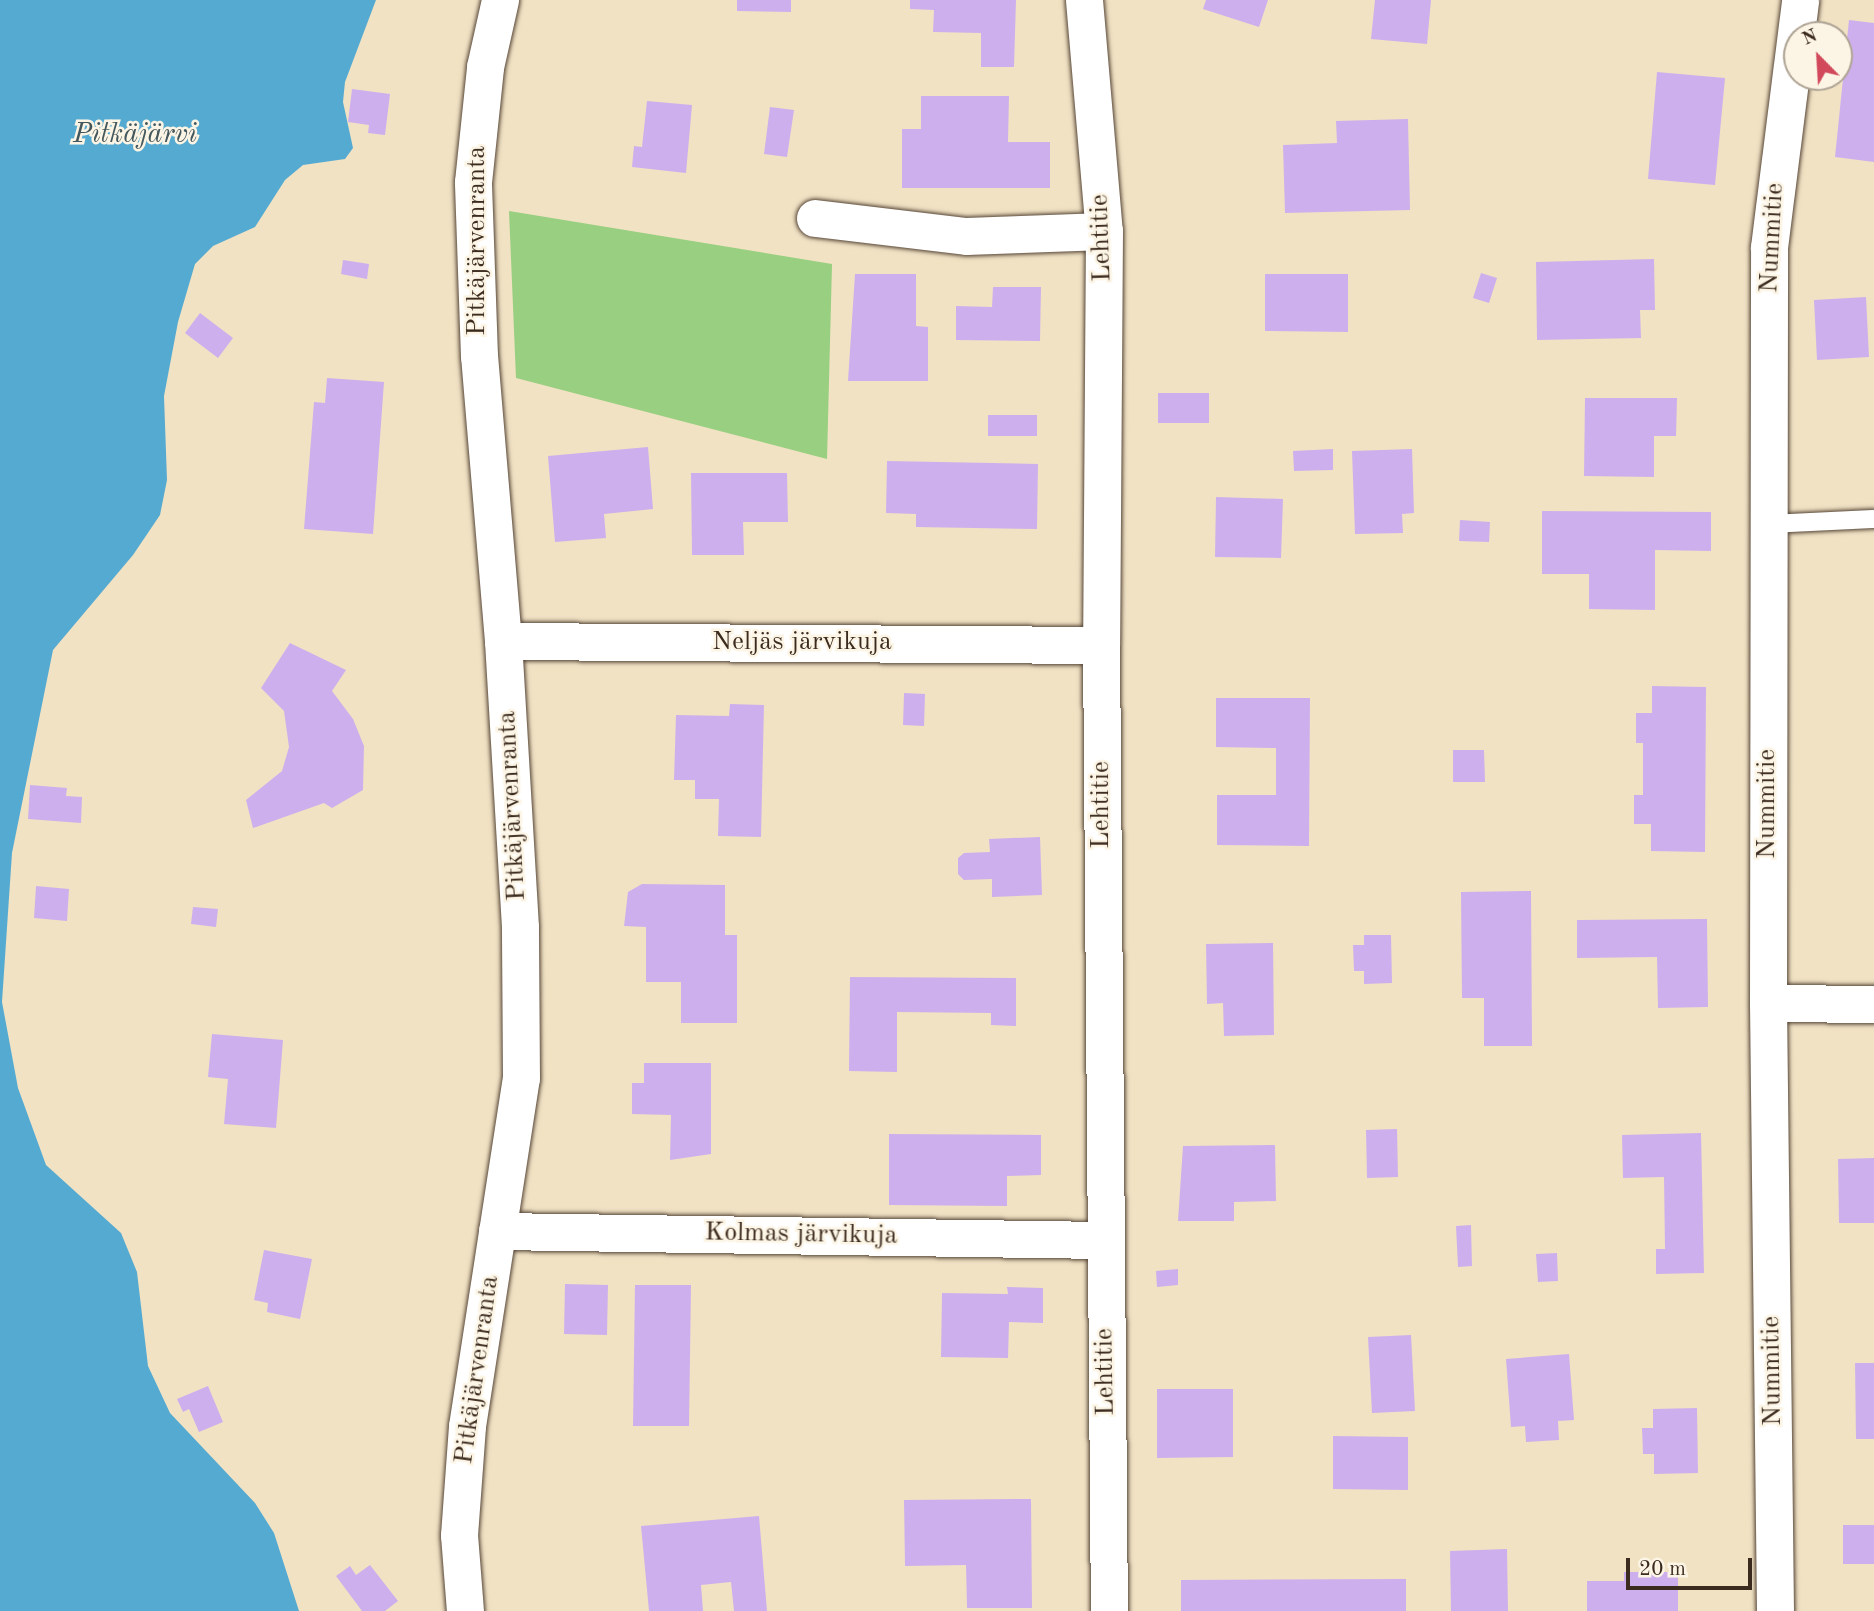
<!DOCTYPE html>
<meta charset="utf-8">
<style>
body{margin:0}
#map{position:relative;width:1874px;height:1611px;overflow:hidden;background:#f1e2c4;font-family:"Old Standard TT",serif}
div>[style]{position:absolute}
.green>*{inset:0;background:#99cf80}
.water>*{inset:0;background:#55aad1}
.building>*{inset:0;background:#ceafed}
.roads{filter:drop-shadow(0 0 2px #564637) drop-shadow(0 0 2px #564637)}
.lane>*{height:18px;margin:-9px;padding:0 9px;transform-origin:9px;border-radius:9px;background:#fff}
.street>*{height:37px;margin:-18.5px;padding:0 18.5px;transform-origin:18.5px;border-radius:18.5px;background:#fff}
span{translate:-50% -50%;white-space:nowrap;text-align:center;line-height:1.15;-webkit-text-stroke:5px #fcf5e5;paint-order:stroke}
.street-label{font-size:26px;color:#3b2a1e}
.water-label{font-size:28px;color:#44575d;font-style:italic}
.north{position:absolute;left:1783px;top:21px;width:70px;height:70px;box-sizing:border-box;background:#fcf5e5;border:2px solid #afa495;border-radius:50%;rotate:336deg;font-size:19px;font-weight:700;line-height:28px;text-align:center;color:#3b2a1e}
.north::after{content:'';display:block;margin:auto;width:24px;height:32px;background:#d1495b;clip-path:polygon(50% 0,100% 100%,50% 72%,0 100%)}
.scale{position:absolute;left:1626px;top:1558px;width:126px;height:32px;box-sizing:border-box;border:4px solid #3b2a1e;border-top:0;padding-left:9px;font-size:21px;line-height:24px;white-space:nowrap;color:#3b2a1e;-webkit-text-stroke:5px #fcf5e5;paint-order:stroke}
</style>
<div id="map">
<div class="green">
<div style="clip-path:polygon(509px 211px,832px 264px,827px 459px,516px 378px)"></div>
</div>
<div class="water">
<div style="clip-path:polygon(0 0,376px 0,345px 82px,343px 102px,353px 148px,345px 159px,303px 165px,285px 180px,255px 227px,213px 246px,195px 264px,178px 322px,164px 396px,167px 480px,160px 515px,133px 555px,53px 650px,12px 853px,2px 1002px,18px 1088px,46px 1165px,121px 1233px,137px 1272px,148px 1366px,170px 1413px,255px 1503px,274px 1533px,299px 1611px,0 1611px)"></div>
</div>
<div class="building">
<div style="clip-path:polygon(737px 0,791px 0,791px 12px,737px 11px)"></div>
<div style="clip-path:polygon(910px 0,1016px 0,1014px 67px,981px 67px,981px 33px,933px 32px,934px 10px,910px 9px)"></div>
<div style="clip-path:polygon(1206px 0,1268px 0,1259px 27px,1203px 9px)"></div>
<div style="clip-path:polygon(1375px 0,1431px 0,1427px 44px,1371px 39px)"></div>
<div style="clip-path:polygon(1849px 20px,1874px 23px,1874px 162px,1835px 157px)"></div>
<div style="clip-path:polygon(1657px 72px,1725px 78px,1715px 185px,1648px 179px)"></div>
<div style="clip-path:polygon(352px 89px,390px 94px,385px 135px,368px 133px,369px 125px,348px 122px)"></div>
<div style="clip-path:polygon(921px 96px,1009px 96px,1008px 142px,1050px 142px,1050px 188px,902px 188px,902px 129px,921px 129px)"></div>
<div style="clip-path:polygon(647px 101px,692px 105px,686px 173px,632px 167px,634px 146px,642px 147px)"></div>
<div style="clip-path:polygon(770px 107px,794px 110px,787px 157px,764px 154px)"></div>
<div style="clip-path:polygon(1408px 119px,1410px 210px,1285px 213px,1283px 145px,1337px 143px,1336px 121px)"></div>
<div style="clip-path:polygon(1654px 259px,1655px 310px,1640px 310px,1641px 338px,1537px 340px,1536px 262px)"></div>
<div style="clip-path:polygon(343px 260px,369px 264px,367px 279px,341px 274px)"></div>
<div style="clip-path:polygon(1481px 273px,1497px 278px,1489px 303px,1473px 298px)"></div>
<div style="clip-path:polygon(855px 274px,916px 274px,916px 326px,928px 327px,928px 381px,848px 381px)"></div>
<div style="clip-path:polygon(1265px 274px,1348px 274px,1348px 332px,1265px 331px)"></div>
<div style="clip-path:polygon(993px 287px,1041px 287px,1040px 341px,956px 340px,956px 306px,992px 307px)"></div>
<div style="clip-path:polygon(1866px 297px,1869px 357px,1817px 360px,1814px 300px)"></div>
<div style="clip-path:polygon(200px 313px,233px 338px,218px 358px,185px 333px)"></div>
<div style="clip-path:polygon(327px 378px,384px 382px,373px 534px,304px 529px,314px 402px,325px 403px)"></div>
<div style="clip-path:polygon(1158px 393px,1209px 393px,1209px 423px,1158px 423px)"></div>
<div style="clip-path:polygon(1585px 398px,1677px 398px,1676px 436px,1654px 436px,1654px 477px,1584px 476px)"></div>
<div style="clip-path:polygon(988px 415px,1037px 415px,1037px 436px,988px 436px)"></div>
<div style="clip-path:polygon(648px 447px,653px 509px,604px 514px,606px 538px,555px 542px,548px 456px)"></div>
<div style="clip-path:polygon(1333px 449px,1333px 470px,1294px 471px,1293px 451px)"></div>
<div style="clip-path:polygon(1412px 449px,1414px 513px,1402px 514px,1403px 533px,1355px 534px,1352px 451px)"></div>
<div style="clip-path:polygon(887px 461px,1038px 464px,1037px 529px,916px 527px,916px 514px,886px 513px)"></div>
<div style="clip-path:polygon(691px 473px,787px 473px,788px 522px,743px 522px,744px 555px,692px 555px)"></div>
<div style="clip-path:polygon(1216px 497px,1283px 499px,1281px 558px,1215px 557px)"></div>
<div style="clip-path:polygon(1542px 511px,1711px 512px,1711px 551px,1655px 550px,1655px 610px,1589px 609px,1589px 574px,1542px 574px)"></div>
<div style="clip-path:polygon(1460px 520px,1490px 522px,1489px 542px,1459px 541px)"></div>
<div style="clip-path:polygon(290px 643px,346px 670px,332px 691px,353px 719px,364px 746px,363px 790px,332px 808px,324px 803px,253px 828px,246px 800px,282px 771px,289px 747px,284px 711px,261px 688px)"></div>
<div style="clip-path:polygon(1652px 686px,1706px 687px,1705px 852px,1651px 851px,1651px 824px,1634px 824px,1634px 795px,1643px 795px,1643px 743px,1636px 743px,1636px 713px,1652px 713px)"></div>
<div style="clip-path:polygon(904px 693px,925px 694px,924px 726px,903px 725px)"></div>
<div style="clip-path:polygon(1216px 698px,1310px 698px,1309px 846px,1217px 845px,1217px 795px,1276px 795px,1276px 748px,1216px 747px)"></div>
<div style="clip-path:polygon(730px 704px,764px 705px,761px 837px,718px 836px,719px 799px,695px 799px,695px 780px,674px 780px,676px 715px,729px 716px)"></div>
<div style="clip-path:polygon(1453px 750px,1484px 750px,1485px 782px,1453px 782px)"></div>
<div style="clip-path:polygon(30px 785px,67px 788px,66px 796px,82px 797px,81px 823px,28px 819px)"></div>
<div style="clip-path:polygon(1040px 837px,1042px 895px,992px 897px,992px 879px,964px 880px,958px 874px,958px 858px,964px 853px,990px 852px,989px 839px)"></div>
<div style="clip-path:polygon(642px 884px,725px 885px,725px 935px,737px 935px,737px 1023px,681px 1023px,681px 982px,646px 982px,646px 927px,624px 926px,628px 892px)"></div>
<div style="clip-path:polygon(36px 886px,69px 889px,67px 921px,34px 918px)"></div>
<div style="clip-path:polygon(1531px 891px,1532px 1046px,1484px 1046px,1484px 998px,1462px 998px,1461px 892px)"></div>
<div style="clip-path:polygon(193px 907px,218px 909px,216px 927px,191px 924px)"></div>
<div style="clip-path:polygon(1707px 919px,1708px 1007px,1658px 1008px,1657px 957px,1577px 958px,1577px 920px)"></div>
<div style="clip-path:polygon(1364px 935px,1391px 935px,1392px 983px,1364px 984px,1364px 971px,1354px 971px,1353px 945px,1364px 945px)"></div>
<div style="clip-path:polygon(1273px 943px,1274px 1035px,1224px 1036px,1223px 1003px,1207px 1004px,1206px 944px)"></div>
<div style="clip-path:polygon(850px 977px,1016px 978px,1016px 1026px,991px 1025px,991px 1013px,897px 1012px,897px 1072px,849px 1071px)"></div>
<div style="clip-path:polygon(212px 1034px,283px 1040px,276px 1128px,224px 1124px,228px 1079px,208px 1077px)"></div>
<div style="clip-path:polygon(644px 1063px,711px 1063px,711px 1154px,670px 1160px,671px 1115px,632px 1114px,632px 1083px,644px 1083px)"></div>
<div style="clip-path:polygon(1397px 1129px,1398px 1177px,1367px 1178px,1366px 1130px)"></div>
<div style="clip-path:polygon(1701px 1133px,1704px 1273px,1656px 1274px,1656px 1249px,1665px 1249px,1664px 1177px,1623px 1178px,1622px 1135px)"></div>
<div style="clip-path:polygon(889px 1134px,1041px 1135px,1041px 1175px,1007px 1176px,1007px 1206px,889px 1205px)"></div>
<div style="clip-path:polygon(1275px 1145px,1276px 1201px,1234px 1202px,1234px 1221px,1178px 1221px,1183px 1146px)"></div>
<div style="clip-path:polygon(1874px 1158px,1874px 1223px,1839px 1223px,1838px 1159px)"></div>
<div style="clip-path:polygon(1471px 1225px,1472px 1266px,1458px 1267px,1456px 1226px)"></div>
<div style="clip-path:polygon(264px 1250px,312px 1259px,300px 1319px,267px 1312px,268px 1303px,254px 1300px)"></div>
<div style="clip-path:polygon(1557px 1253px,1558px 1281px,1538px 1282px,1536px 1254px)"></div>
<div style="clip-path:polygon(1178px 1269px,1178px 1285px,1157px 1287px,1156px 1271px)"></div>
<div style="clip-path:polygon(565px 1284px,608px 1285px,607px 1335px,564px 1334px)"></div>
<div style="clip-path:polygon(635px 1285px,691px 1285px,689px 1426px,633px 1426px)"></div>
<div style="clip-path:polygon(1007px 1287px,1043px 1288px,1043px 1323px,1009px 1322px,1008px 1358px,941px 1357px,942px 1293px,1008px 1294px)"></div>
<div style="clip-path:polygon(1411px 1335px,1415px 1411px,1372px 1413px,1368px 1337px)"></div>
<div style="clip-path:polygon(1569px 1354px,1574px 1420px,1558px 1421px,1559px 1440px,1526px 1442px,1525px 1426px,1511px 1427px,1506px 1359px)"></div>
<div style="clip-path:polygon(1855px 1363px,1874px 1363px,1874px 1439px,1856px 1439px)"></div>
<div style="clip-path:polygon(208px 1386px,223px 1422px,199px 1432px,189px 1409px,183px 1412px,177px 1399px)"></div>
<div style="clip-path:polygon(1157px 1389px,1233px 1389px,1233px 1457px,1157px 1458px)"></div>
<div style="clip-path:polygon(1697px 1408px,1698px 1473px,1654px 1474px,1654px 1454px,1643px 1454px,1642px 1428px,1653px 1428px,1653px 1409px)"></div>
<div style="clip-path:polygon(1333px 1436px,1408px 1437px,1408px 1490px,1333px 1489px)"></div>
<div style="clip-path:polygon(1031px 1499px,1032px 1608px,967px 1608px,966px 1565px,905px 1566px,904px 1500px)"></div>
<div style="clip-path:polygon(759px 1516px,767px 1611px,734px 1611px,731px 1582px,701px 1585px,703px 1611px,649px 1611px,641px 1526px)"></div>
<div style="clip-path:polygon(1843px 1525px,1874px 1525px,1874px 1564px,1843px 1564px)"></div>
<div style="clip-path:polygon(1507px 1549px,1508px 1611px,1451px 1611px,1450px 1551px)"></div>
<div style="clip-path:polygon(370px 1565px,398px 1601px,385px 1611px,362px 1611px,336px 1576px,350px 1566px,356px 1575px)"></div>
<div style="clip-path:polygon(1624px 1572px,1678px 1572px,1678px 1611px,1587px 1611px,1587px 1581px,1624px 1581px)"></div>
<div style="clip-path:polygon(1406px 1579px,1406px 1611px,1181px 1611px,1181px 1580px)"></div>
</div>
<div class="roads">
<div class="lane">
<div style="left:1768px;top:524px;width:106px;rotate:-2.7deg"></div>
</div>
<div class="street">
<div style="left:1084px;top:0;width:232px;rotate:85.1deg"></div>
<div style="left:1104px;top:231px;width:414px;rotate:90.4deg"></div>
<div style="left:1101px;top:645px;width:966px;rotate:89.53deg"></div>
<div style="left:815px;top:218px;width:152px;rotate:6.8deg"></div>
<div style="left:966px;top:236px;width:138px;rotate:-2.1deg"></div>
<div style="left:503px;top:641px;width:598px;rotate:0.38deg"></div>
<div style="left:1768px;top:1003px;width:106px;rotate:0.5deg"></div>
<div style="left:497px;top:1231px;width:608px;rotate:0.85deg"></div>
<div style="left:465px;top:1611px;width:76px;rotate:-94.5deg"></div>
<div style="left:459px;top:1535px;width:109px;rotate:-85.8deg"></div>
<div style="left:467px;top:1426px;width:352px;rotate:-81.2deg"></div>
<div style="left:521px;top:1078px;width:151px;rotate:-90.4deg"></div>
<div style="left:520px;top:927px;width:287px;rotate:-93.4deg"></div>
<div style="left:503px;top:641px;width:286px;rotate:-94.8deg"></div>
<div style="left:479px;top:356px;width:174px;rotate:-92deg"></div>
<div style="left:473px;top:182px;width:116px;rotate:-84deg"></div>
<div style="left:485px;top:67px;width:69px;rotate:-77.4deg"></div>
<div style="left:1775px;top:1611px;width:608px;rotate:-90.66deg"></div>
<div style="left:1768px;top:1003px;width:756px;rotate:-89.92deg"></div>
<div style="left:1769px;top:247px;width:249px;rotate:-82.8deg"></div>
</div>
</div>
<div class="street-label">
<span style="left:1102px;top:238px;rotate:-92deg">Lehtitie</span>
<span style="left:1773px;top:238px;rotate:-87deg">Nummitie</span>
<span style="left:478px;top:241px;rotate:-90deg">Pitkäjärvenranta</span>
<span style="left:802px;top:643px">Neljäs järvikuja</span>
<span style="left:1768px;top:804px;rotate:-90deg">Nummitie</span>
<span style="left:1102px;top:805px;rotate:-90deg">Lehtitie</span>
<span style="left:513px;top:806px;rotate:-93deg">Pitkäjärvenranta</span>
<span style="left:801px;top:1235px;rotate:1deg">Kolmas järvikuja</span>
<span style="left:478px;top:1370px;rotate:-82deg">Pitkäjärvenranta</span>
<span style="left:1773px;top:1371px;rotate:-91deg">Nummitie</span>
<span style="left:1106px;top:1372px;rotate:-91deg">Lehtitie</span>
</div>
<div class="water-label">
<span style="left:135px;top:135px">Pitkäjärvi</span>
</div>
<div class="north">N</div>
<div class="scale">20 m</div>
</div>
